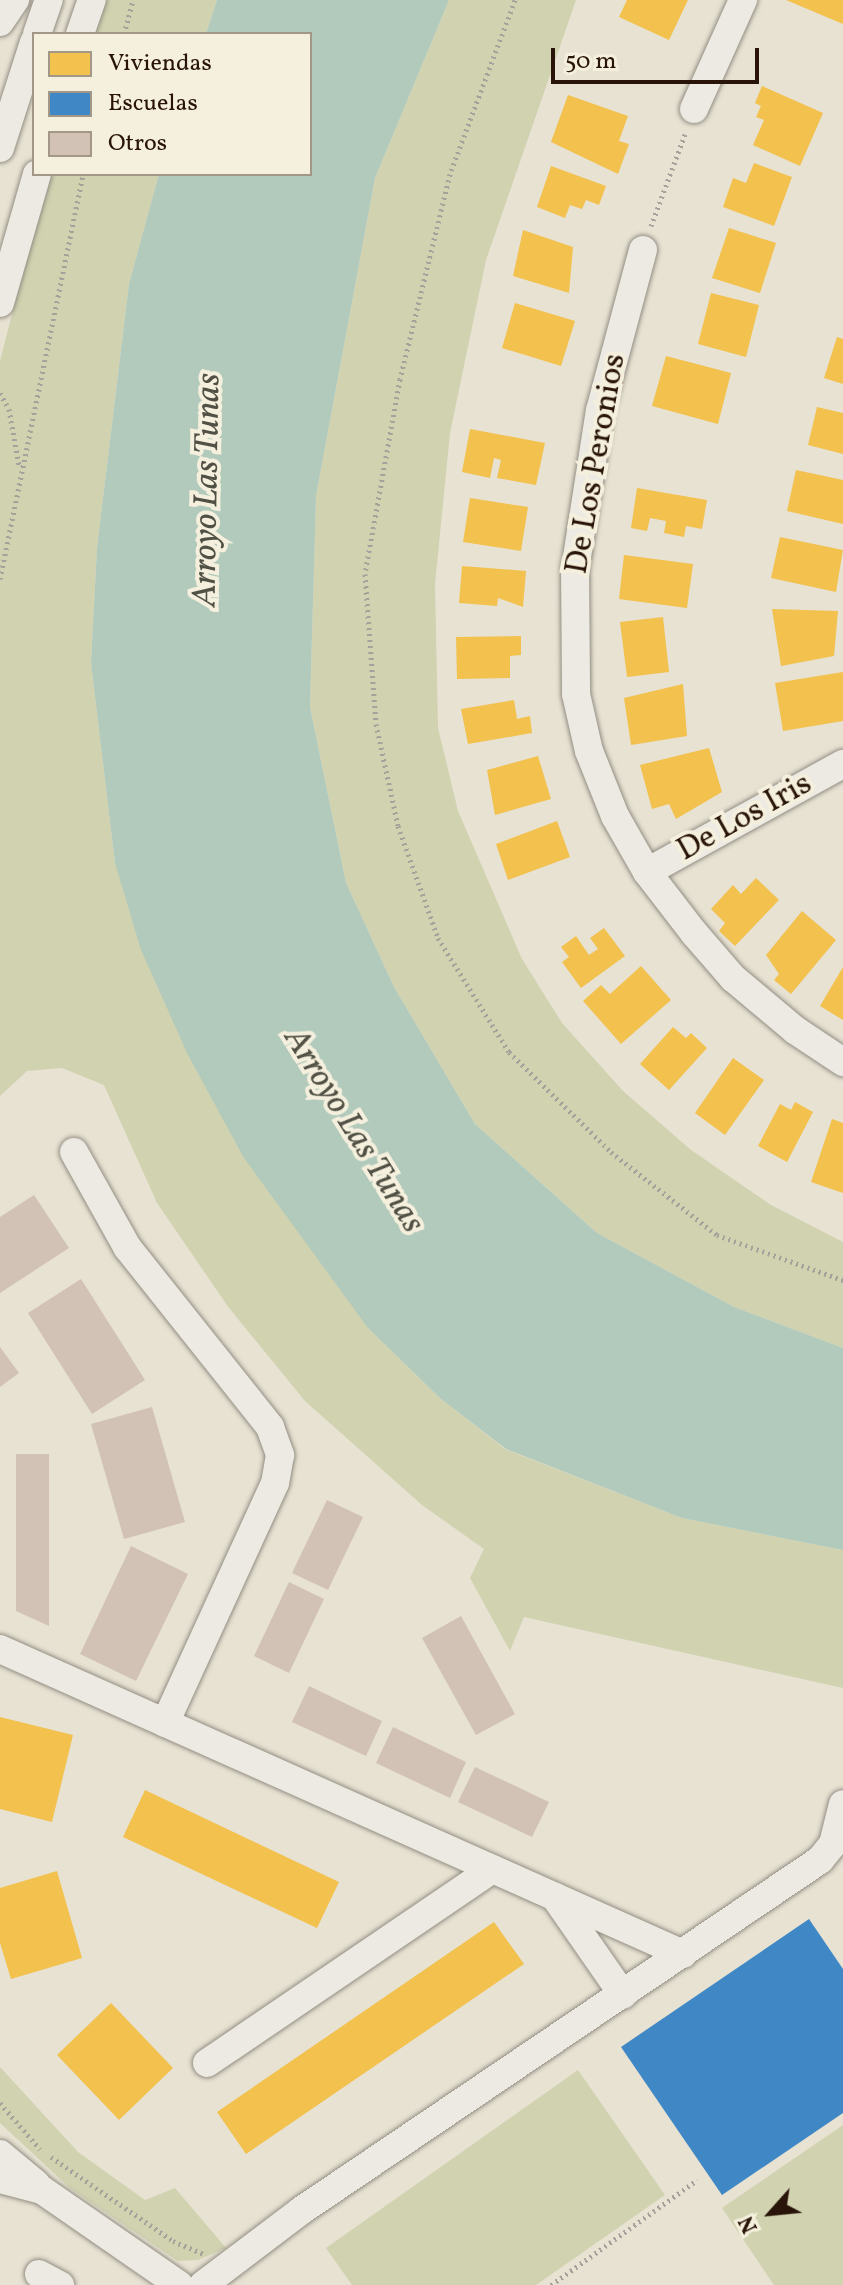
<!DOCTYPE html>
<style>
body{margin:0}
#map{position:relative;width:843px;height:2285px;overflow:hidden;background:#e7e2d2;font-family:Vollkorn,serif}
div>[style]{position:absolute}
.green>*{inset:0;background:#d0d2b0}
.water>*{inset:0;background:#b1cabc}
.homes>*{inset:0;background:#f2c14e}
.schools>*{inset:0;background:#3f88c5}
.building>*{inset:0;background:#d2c2b5}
.path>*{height:5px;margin-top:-2.5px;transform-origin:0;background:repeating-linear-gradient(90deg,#a6a19b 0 2px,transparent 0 6px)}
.roads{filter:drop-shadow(0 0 2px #938e83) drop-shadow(0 0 2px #938e83)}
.minor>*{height:28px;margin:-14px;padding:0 14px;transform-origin:14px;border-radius:14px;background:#eceae2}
span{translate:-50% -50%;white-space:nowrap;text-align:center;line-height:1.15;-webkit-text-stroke:8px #f5efdd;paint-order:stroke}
.street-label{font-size:32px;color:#281408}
.water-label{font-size:34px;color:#505044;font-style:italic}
.legend{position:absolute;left:32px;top:32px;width:280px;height:144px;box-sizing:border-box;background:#f5efdd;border:2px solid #a39788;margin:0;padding:10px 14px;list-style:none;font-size:24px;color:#281408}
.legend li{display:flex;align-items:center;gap:16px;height:40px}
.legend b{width:40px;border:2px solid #a39788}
.north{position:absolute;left:731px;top:2173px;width:80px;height:80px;-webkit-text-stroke:6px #f5efdd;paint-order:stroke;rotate:243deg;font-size:22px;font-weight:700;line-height:32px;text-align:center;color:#281408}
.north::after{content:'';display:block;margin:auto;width:28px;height:36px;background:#281408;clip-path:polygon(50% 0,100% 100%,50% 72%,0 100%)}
.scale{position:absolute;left:551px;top:48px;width:208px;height:36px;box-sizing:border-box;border:4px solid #281408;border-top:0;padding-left:10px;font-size:24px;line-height:28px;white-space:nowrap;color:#281408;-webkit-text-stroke:6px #f5efdd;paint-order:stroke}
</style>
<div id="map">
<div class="green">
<div style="clip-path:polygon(107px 0,217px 0,206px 34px,95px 34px)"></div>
<div style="clip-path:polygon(449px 0,576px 0,486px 260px,450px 433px,435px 584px,438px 728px,458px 811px,522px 959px,562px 1023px,623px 1091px,691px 1150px,771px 1205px,843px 1242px,843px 1348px,734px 1307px,597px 1233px,475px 1124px,394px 987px,346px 883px,310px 707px,316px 496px,375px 178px)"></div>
<div style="clip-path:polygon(48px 174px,159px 174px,129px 284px,97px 548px,91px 663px,115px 863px,368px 1328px,441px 1399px,505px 1449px,682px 1518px,843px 1550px,843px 1688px,524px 1617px,510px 1651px,470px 1578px,484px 1549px,422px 1505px,305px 1401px,229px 1308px,157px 1203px,104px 1085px,62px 1068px,27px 1071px,0 1096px,0 361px)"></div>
<div style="clip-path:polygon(0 2067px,78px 2152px,145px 2200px,175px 2188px,226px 2248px,198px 2260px,178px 2261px,71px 2189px,0 2123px)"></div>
<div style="clip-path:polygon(578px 2070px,665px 2195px,536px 2285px,352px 2285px,326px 2248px)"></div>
<div style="clip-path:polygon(843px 2125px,843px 2285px,774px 2285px,722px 2208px)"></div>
</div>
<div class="water">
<div style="clip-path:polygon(217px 0,449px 0,375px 178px,316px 496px,310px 707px,346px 883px,394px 987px,475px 1124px,597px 1233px,734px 1307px,843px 1348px,843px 1550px,682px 1518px,506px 1449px,441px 1399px,368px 1328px,244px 1158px,188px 1055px,141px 950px,115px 863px,91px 663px,97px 548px,129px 284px,159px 174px,310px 174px,310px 34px,206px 34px)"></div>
</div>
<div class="homes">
<div style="clip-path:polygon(627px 0,688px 0,669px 40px,619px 17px)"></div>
<div style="clip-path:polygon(786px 0,843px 0,843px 24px)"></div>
<div style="clip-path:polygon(762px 86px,823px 113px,800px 166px,753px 145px,764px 120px,756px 117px,761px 106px,755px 103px)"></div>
<div style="clip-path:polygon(568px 95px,628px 116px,619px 141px,629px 144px,618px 174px,551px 142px)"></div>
<div style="clip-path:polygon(754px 163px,792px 177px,774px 226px,723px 207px,733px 178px,746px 183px)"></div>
<div style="clip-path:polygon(551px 166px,606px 186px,599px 205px,586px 200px,582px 209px,570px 205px,565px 218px,537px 207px)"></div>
<div style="clip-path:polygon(729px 228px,776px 243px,760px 293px,712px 278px)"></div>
<div style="clip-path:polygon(523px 230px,573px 247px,569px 293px,513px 276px)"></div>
<div style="clip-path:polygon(711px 293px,759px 305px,746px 357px,698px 344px)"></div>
<div style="clip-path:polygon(515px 303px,575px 321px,561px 366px,502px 348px)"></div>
<div style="clip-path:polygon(837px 337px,843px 339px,843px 384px,824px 378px)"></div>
<div style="clip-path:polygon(666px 356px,731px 373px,718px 424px,652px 406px)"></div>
<div style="clip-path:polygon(817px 407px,843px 413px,843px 454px,808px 445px)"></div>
<div style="clip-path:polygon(470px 429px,545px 443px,536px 485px,497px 478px,501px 460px,494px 458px,490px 478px,462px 472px)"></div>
<div style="clip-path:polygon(796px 470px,843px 480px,843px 524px,787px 511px)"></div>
<div style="clip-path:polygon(637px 488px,707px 500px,702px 529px,686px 526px,684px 537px,664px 533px,666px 521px,650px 518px,647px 531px,631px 528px)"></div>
<div style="clip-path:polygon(470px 498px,528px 507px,521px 551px,463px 542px)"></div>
<div style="clip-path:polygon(780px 537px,843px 550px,836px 592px,771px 578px)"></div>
<div style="clip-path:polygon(624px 555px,693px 564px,687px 608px,619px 599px)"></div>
<div style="clip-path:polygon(462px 566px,526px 571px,523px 607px,498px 598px,497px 606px,459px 603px)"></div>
<div style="clip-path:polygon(772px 609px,838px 611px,834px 656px,781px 666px)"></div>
<div style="clip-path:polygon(663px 617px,669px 672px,627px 677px,620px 622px)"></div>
<div style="clip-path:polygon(521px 636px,521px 655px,510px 656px,510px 678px,457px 679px,456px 637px)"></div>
<div style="clip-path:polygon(843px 672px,843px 721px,783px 731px,775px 683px)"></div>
<div style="clip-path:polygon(683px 684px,687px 736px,631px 745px,624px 698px)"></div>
<div style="clip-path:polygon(514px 700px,517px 719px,530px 716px,532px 733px,468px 744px,461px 709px)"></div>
<div style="clip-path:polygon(709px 748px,722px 792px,676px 819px,669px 804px,652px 809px,640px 765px)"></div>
<div style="clip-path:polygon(538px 756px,551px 799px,495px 815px,487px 770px)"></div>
<div style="clip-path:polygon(557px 821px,570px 857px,508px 880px,496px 844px)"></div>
<div style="clip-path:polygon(756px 878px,779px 900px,735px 946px,719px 931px,725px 923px,711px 909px,733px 885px,741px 894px)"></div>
<div style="clip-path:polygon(802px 911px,836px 940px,791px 994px,774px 980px,779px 974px,766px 955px)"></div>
<div style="clip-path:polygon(604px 928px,625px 956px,581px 988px,562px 962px,569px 957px,561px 947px,576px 936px,589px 955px,598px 949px,590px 938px)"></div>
<div style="clip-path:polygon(641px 966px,671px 1000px,621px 1044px,583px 1001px,601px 985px,610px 994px)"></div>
<div style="clip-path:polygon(843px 967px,843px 1020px,820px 1006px)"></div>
<div style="clip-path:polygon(673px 1027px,686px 1038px,691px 1033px,707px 1048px,669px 1090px,640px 1064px)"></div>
<div style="clip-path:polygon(733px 1058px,764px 1080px,725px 1135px,695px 1113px)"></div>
<div style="clip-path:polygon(795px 1102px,813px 1112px,787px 1162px,758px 1146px,780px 1104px,791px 1110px)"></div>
<div style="clip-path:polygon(832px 1119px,843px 1123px,843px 1193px,811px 1182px)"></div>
<div style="clip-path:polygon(0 1717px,73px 1735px,52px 1822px,0 1809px)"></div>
<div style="clip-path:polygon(145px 1790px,339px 1882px,317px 1928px,123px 1837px)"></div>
<div style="clip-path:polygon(57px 1871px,82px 1958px,11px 1979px,0 1943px,0 1888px)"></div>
<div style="clip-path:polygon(494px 1922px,524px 1964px,246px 2154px,217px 2112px)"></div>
<div style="clip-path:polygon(111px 2003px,173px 2068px,119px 2120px,57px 2055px)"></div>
</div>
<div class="schools">
<div style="clip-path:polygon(809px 1919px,843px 1969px,843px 2113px,722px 2195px,621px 2047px)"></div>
</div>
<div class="building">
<div style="clip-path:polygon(34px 1195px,69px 1248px,0 1293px,0 1217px)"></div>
<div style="clip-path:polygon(81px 1279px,145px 1380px,92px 1414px,28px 1313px)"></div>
<div style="clip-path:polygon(0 1347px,19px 1373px,0 1387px)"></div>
<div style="clip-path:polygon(152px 1407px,185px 1522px,124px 1539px,91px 1424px)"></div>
<div style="clip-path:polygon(16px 1454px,49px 1454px,49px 1626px,16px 1611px)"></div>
<div style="clip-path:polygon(327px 1500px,363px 1517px,328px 1590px,292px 1573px)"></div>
<div style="clip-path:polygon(131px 1546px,188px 1574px,136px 1681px,80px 1654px)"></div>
<div style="clip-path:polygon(289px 1582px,324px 1599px,289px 1673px,254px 1656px)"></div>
<div style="clip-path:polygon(461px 1616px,515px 1714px,476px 1735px,422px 1638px)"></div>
<div style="clip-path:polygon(309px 1686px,382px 1721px,366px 1756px,292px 1722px)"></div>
<div style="clip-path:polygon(393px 1727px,466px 1762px,450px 1798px,376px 1763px)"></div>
<div style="clip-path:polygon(475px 1767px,549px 1802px,532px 1837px,458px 1802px)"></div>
</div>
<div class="path">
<div style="left:515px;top:0;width:186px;rotate:110.5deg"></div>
<div style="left:450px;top:174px;width:211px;rotate:103.7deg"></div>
<div style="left:400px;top:379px;width:198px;rotate:100.2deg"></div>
<div style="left:365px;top:574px;width:150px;rotate:85.8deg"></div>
<div style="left:376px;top:724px;width:104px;rotate:77.8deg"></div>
<div style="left:398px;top:826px;width:119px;rotate:70.3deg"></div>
<div style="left:438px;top:938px;width:134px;rotate:58.1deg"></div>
<div style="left:509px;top:1052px;width:143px;rotate:44.4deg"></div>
<div style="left:611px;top:1152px;width:135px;rotate:38.1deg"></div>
<div style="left:717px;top:1235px;width:134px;rotate:19.7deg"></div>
<div style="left:124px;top:34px;width:35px;rotate:-75deg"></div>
<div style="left:651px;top:226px;width:98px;rotate:-69.7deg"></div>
<div style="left:0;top:393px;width:18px;rotate:61deg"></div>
<div style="left:9px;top:409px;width:58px;rotate:80deg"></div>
<div style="left:0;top:579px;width:413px;rotate:-78.4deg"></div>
<div style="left:0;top:2103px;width:61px;rotate:49deg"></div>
<div style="left:51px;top:2157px;width:148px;rotate:34.5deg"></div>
<div style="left:173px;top:2241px;width:33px;rotate:23deg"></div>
<div style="left:551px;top:2285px;width:180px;rotate:-35.7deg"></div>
</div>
<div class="roads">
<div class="minor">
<div style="left:0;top:22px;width:27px;rotate:-56deg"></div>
<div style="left:37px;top:34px;width:36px;rotate:-71deg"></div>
<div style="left:80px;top:34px;width:36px;rotate:-71deg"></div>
<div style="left:694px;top:109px;width:120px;rotate:-65.8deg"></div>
<div style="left:0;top:148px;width:111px;rotate:-72.2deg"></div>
<div style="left:643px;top:250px;width:166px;rotate:105deg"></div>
<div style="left:600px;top:410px;width:161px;rotate:98.9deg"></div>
<div style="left:575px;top:569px;width:125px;rotate:89.5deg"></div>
<div style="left:576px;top:694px;width:58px;rotate:77.2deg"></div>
<div style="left:589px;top:751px;width:70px;rotate:68.2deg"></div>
<div style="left:615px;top:816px;width:64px;rotate:60.3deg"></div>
<div style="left:647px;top:872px;width:77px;rotate:52.4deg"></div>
<div style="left:694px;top:933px;width:60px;rotate:49.1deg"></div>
<div style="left:733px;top:978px;width:81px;rotate:40deg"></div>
<div style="left:795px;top:1030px;width:58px;rotate:33.7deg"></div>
<div style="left:0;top:303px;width:134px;rotate:-74deg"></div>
<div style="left:647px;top:872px;width:224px;rotate:-28.9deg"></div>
<div style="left:74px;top:1152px;width:109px;rotate:60.8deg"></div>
<div style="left:127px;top:1247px;width:230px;rotate:51.5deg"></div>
<div style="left:270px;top:1427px;width:30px;rotate:70deg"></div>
<div style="left:280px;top:1455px;width:28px;rotate:100deg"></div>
<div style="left:275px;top:1483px;width:264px;rotate:114.6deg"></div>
<div style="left:0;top:1649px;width:748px;rotate:24.06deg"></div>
<div style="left:555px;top:1897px;width:119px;rotate:55.2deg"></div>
<div style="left:207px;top:2063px;width:345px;rotate:-34.2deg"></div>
<div style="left:0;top:2154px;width:47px;rotate:39.8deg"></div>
<div style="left:0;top:2179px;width:43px;rotate:14.7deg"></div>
<div style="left:42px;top:2190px;width:167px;rotate:34.7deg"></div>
<div style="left:39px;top:2274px;width:24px;rotate:28deg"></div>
<div style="left:203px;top:2285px;width:124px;rotate:-37.1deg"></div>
<div style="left:302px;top:2210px;width:625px;rotate:-34.05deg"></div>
<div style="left:820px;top:1860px;width:21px;rotate:-51deg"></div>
<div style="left:833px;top:1844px;width:41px;rotate:-76deg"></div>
</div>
</div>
<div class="street-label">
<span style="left:597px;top:464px;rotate:-80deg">De Los Peronios</span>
<span style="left:745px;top:818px;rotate:-29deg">De Los Iris</span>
</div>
<div class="water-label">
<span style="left:208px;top:490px;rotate:-89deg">Arroyo Las Tunas</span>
<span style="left:353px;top:1131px;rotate:58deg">Arroyo Las Tunas</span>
</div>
<ul class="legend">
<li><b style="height:22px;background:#f2c14e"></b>Viviendas</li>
<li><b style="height:22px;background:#3f88c5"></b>Escuelas</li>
<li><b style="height:22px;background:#d2c2b5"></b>Otros</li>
</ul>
<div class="north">N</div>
<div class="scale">50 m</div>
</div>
